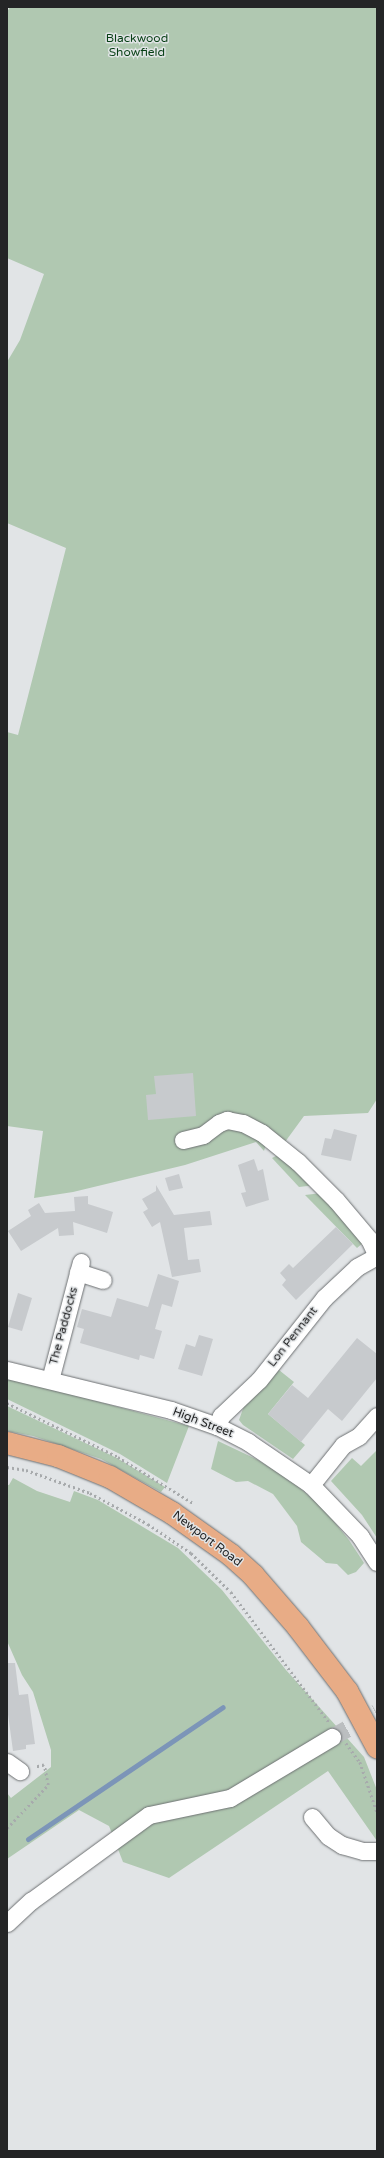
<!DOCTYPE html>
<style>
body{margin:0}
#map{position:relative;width:384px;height:2158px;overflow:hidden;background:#e1e4e6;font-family:"Varela Round",sans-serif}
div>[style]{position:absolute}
.green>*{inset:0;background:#b0c8b1}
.stream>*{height:5px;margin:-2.5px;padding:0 2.5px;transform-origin:2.5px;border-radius:2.5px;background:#7c95b8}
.building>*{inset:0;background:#c7cacd}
.minor-tunnel>*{height:17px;margin-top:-8.5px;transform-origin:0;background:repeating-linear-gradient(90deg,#bbbec0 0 17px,transparent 0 25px)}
.path>*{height:2.5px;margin-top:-1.25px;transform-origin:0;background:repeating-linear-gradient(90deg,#a7aaac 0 2px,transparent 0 5px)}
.roads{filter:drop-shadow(0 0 1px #6d7072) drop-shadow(0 0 1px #6d7072)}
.minor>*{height:17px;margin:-8.5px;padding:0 8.5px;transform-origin:8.5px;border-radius:8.5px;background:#fff}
.major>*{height:22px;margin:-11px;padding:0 11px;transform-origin:11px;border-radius:11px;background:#e8ac86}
span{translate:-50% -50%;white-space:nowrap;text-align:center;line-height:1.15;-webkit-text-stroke:3px #e1e4e6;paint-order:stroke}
.park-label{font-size:12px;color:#063f14}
.street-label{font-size:12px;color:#242526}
.frame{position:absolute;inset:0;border:8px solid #242526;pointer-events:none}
</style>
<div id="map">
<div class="green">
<div style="clip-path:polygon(10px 7px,377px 7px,377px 1099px,368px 1113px,304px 1116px,285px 1142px,267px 1141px,264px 1151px,256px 1142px,185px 1165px,73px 1192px,34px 1198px,43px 1131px,7px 1126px,7px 732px,18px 735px,66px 548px,7px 523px,7px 362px,20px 340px,44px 274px,7px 258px,7px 12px)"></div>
<div style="clip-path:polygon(278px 1155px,316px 1185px,299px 1187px,272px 1158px)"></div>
<div style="clip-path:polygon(322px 1193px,363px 1243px,357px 1248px,305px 1195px)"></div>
<div style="clip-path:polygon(279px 1370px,294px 1382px,268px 1414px,305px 1445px,293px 1459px,243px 1425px,239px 1420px,244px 1406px)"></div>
<div style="clip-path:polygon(7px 1377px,189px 1426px,167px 1483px,120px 1454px,7px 1399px)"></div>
<div style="clip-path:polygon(7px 1406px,117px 1458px,165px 1487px,161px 1492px,101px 1459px,33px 1436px,7px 1431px)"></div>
<div style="clip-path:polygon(218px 1441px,258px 1460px,293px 1482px,323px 1508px,349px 1540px,364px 1563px,356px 1572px,348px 1575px,337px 1564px,326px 1563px,301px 1542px,297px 1526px,273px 1494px,248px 1481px,236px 1482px,211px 1469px)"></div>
<div style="clip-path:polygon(377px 1450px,377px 1538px,362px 1515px,331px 1481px,352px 1458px,361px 1466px)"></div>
<div style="clip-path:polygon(13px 1478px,37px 1491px,70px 1502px,74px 1491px,98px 1500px,178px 1548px,222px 1590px,286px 1670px,364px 1757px,377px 1790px,377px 1841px,328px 1771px,169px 1878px,123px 1862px,109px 1826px,79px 1810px,7px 1859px,7px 1793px,11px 1798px,51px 1767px,51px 1750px,33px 1692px,22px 1675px,7px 1641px,7px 1485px,9px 1485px)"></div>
</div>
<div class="stream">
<div style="left:28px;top:1839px;width:235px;rotate:-34.1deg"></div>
</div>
<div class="building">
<div style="clip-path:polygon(193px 1073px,196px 1116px,148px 1120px,146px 1095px,156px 1094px,154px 1076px)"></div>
<div style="clip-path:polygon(334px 1129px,357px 1135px,351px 1161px,321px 1155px,325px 1138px,331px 1139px)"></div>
<div style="clip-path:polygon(254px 1159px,258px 1171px,263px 1169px,269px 1200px,246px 1207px,241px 1193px,246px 1192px,238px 1165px)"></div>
<div style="clip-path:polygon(179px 1174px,183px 1188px,169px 1191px,165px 1178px)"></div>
<div style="clip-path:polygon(156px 1185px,174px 1215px,210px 1211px,212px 1225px,184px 1228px,188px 1260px,199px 1259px,201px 1272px,172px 1277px,160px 1222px,152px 1227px,143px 1212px,148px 1209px,142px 1199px,156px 1191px)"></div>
<div style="clip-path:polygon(88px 1196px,88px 1204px,113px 1212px,107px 1233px,73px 1222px,74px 1235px,59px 1236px,58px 1228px,21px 1251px,8px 1231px,31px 1216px,28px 1210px,39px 1203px,45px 1213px,75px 1211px,74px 1197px)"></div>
<div style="clip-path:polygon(336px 1227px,353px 1244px,296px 1300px,282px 1285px,286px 1280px,280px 1273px,289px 1264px,293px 1268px)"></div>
<div style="clip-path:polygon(158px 1274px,179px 1281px,172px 1307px,162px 1304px,155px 1329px,162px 1331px,154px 1359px,140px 1355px,139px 1360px,80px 1343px,84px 1329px,77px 1327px,82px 1309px,111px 1317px,117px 1298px,148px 1307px)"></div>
<div style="clip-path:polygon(18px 1293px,32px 1298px,22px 1331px,8px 1327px)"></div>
<div style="clip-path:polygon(199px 1335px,213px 1339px,202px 1376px,178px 1369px,186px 1344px,195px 1347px)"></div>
<div style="clip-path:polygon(357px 1338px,377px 1354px,377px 1378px,342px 1421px,328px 1409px,301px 1442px,268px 1414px,292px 1385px,308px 1398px)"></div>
<div style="clip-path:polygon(7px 1663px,15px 1663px,19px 1695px,28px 1694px,35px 1744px,26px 1745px,26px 1749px,13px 1751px,7px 1707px)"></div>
</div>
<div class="minor-tunnel">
<div style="left:332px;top:1737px;width:51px;rotate:-29.1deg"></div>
</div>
<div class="path">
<div style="left:7px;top:1403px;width:123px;rotate:25.9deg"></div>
<div style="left:118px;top:1457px;width:88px;rotate:31.5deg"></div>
<div style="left:7px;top:1467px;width:19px;rotate:9deg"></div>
<div style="left:26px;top:1470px;width:68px;rotate:19.8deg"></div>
<div style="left:90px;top:1493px;width:66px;rotate:28.1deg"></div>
<div style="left:148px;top:1524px;width:52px;rotate:34deg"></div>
<div style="left:191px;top:1553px;width:56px;rotate:44.3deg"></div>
<div style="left:231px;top:1592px;width:163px;rotate:53deg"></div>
<div style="left:346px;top:1743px;width:24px;rotate:54deg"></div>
<div style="left:360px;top:1762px;width:53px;rotate:71.2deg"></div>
<div style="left:7px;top:1828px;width:59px;rotate:-46.4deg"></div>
<div style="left:48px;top:1785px;width:20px;rotate:-101deg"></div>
<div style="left:44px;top:1765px;width:8px;rotate:166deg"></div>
</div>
<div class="roads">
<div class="minor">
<div style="left:183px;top:1140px;width:21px;rotate:-14deg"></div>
<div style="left:203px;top:1135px;width:20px;rotate:-37deg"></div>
<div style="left:219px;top:1123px;width:9px;rotate:-21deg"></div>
<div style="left:227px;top:1120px;width:16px;rotate:11deg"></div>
<div style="left:243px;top:1123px;width:21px;rotate:28deg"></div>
<div style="left:262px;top:1133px;width:46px;rotate:38.9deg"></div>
<div style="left:298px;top:1162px;width:54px;rotate:45deg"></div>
<div style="left:336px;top:1200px;width:51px;rotate:49.8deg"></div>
<div style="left:369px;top:1239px;width:19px;rotate:65deg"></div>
<div style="left:78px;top:1272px;width:26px;rotate:18deg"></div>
<div style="left:7px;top:1370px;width:169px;rotate:13.7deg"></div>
<div style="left:171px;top:1410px;width:49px;rotate:19.2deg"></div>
<div style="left:217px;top:1426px;width:35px;rotate:27deg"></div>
<div style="left:248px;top:1442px;width:76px;rotate:34.3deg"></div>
<div style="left:311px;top:1485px;width:71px;rotate:46.1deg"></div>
<div style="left:360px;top:1536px;width:31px;rotate:57deg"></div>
<div style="left:50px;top:1380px;width:122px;rotate:-75.3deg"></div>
<div style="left:217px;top:1426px;width:11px;rotate:-68deg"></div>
<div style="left:221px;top:1416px;width:52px;rotate:-43.5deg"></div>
<div style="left:259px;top:1380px;width:105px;rotate:-51.6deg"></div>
<div style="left:324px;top:1298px;width:45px;rotate:-43.2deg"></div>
<div style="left:357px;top:1267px;width:23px;rotate:-29deg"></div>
<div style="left:311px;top:1485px;width:51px;rotate:-51.3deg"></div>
<div style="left:343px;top:1445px;width:18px;rotate:-29deg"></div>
<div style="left:359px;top:1436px;width:27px;rotate:-48deg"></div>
<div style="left:7px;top:1762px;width:16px;rotate:35deg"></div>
<div style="left:312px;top:1817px;width:25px;rotate:50deg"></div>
<div style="left:328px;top:1836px;width:17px;rotate:33deg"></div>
<div style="left:342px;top:1845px;width:22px;rotate:16deg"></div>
<div style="left:363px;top:1851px;width:14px"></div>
<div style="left:7px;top:1923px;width:33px;rotate:-43deg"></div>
<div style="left:31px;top:1901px;width:146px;rotate:-36.1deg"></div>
<div style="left:149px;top:1815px;width:83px;rotate:-11.9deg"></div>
<div style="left:230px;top:1798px;width:119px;rotate:-30.9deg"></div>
</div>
<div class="major">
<div style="left:7px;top:1443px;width:53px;rotate:14.3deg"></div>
<div style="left:58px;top:1456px;width:56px;rotate:22deg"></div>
<div style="left:110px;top:1477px;width:72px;rotate:30.1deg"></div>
<div style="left:172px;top:1513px;width:72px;rotate:35.4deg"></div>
<div style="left:231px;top:1555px;width:30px;rotate:42deg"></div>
<div style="left:253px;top:1575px;width:69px;rotate:49.1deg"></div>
<div style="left:298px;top:1627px;width:81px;rotate:52.6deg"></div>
<div style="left:347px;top:1691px;width:64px;rotate:61.8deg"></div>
</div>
</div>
<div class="park-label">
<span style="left:137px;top:46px">Blackwood<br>Showfield</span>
</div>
<div class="street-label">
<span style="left:64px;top:1326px;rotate:-75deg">The Paddocks</span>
<span style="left:293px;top:1337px;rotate:-52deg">Lon Pennant</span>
<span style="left:203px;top:1423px;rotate:21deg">High Street</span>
<span style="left:207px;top:1539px;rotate:37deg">Newport Road</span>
</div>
<div class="frame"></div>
</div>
